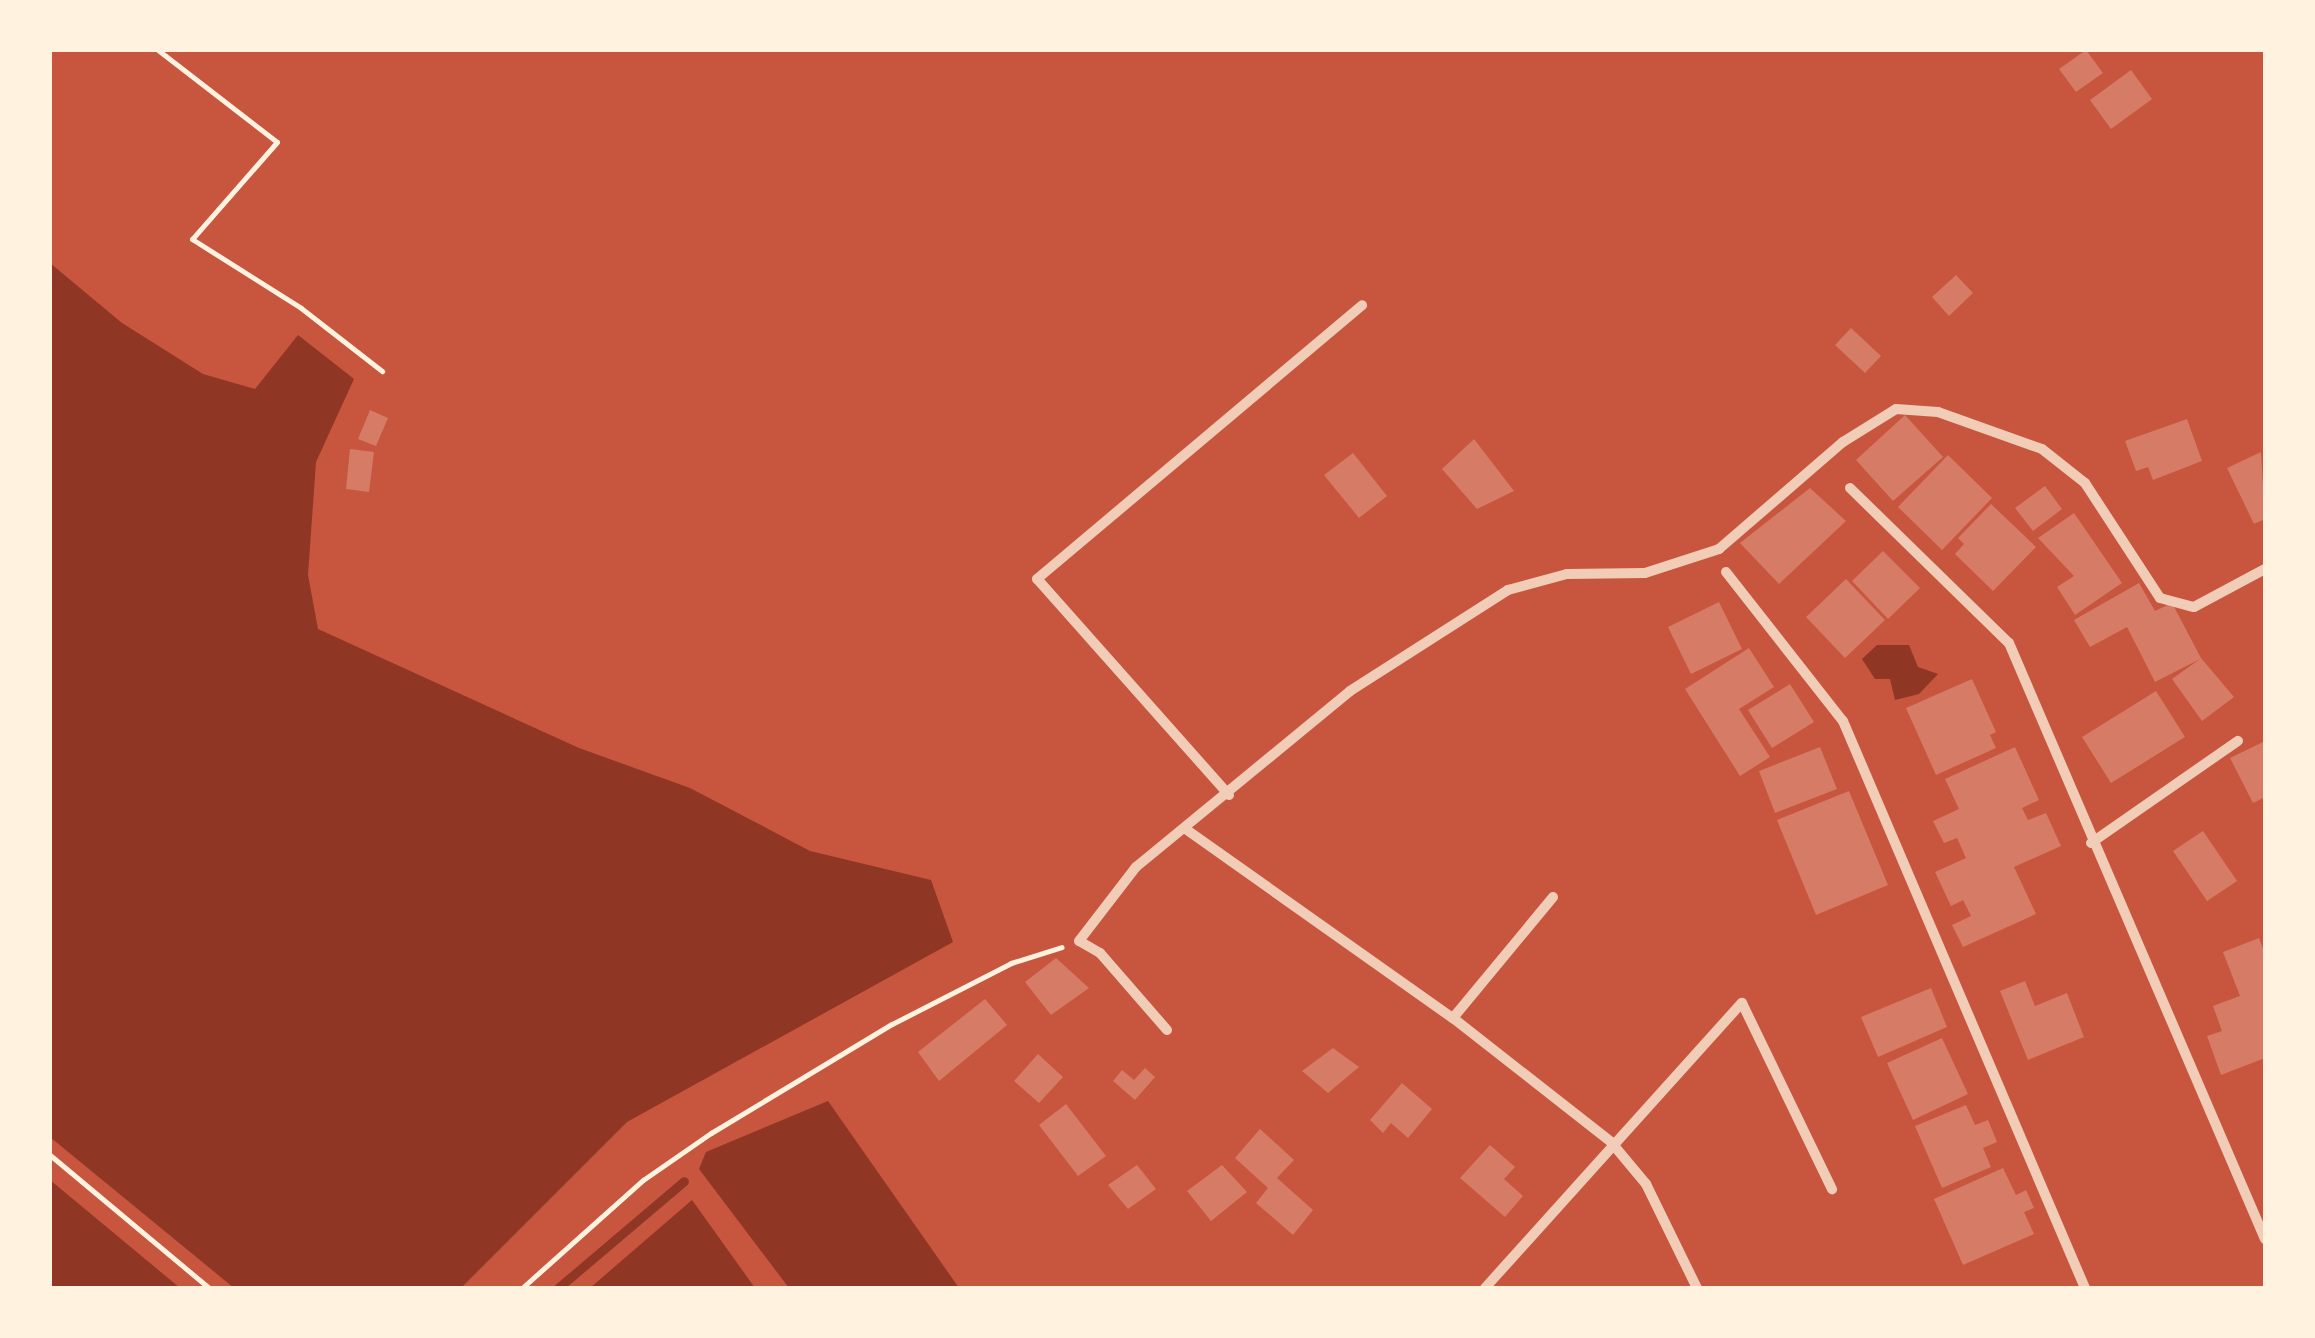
<!DOCTYPE html>
<style>
body{margin:0}
#map{position:relative;width:2315px;height:1338px;overflow:hidden;background:#c8553d;font-family:"Varela Round",sans-serif}
div>[style]{position:absolute}
.water>*{inset:0;background:#8f3625}
.stream>*{height:9px;margin:-4.5px;padding:0 4.5px;transform-origin:4.5px;border-radius:4.5px;background:#8f3625}
.building>*{inset:0;background:#d67c66}
.path>*{height:5px;margin:-2.5px;padding:0 2.5px;transform-origin:2.5px;border-radius:2.5px;background:#fff3e0}
.minor>*{height:10px;margin:-5px;padding:0 5px;transform-origin:5px;border-radius:5px;background:#f1ccb7}
span{translate:-50% -50%;white-space:nowrap;text-align:center;line-height:1.15;-webkit-text-stroke:10px #fff3e0;paint-order:stroke}
.frame{position:absolute;inset:0;border:52px solid #fff3e0;pointer-events:none}
</style>
<div id="map">
<div class="water">
<div style="clip-path:polygon(50px 263px,122px 323px,203px 374px,255px 389px,298px 335px,354px 379px,316px 462px,308px 575px,318px 629px,579px 748px,690px 788px,810px 851px,931px 880px,953px 942px,627px 1122px,461px 1288px,234px 1288px,50px 1137px)"></div>
<div style="clip-path:polygon(1877px 645px,1909px 645px,1918px 667px,1938px 674px,1919px 694px,1895px 700px,1890px 679px,1875px 679px,1862px 659px)"></div>
<div style="clip-path:polygon(828px 1101px,959px 1288px,789px 1288px,699px 1169px,706px 1152px)"></div>
<div style="clip-path:polygon(50px 1180px,180px 1288px,50px 1288px)"></div>
<div style="clip-path:polygon(692px 1200px,755px 1288px,590px 1288px)"></div>
</div>
<div class="stream">
<div style="left:558px;top:1288px;width:165px;rotate:-40.3deg"></div>
</div>
<div class="building">
<div style="clip-path:polygon(2086px 50px,2103px 73px,2076px 92px,2059px 69px)"></div>
<div style="clip-path:polygon(2131px 70px,2152px 99px,2111px 129px,2090px 100px)"></div>
<div style="clip-path:polygon(1956px 275px,1973px 293px,1949px 316px,1932px 297px)"></div>
<div style="clip-path:polygon(1851px 328px,1881px 356px,1865px 373px,1835px 345px)"></div>
<div style="clip-path:polygon(370px 410px,388px 418px,376px 446px,358px 439px)"></div>
<div style="clip-path:polygon(1905px 415px,1943px 457px,1893px 501px,1856px 460px)"></div>
<div style="clip-path:polygon(2187px 419px,2202px 461px,2153px 480px,2148px 467px,2136px 471px,2125px 441px)"></div>
<div style="clip-path:polygon(1474px 439px,1514px 491px,1477px 509px,1442px 469px)"></div>
<div style="clip-path:polygon(350px 449px,374px 452px,369px 492px,346px 489px)"></div>
<div style="clip-path:polygon(2261px 452px,2265px 519px,2254px 524px,2227px 468px)"></div>
<div style="clip-path:polygon(1353px 453px,1387px 496px,1359px 518px,1324px 475px)"></div>
<div style="clip-path:polygon(1948px 455px,1992px 498px,1942px 550px,1898px 507px)"></div>
<div style="clip-path:polygon(2045px 486px,2062px 509px,2033px 531px,2015px 508px)"></div>
<div style="clip-path:polygon(1810px 488px,1846px 521px,1779px 584px,1740px 543px)"></div>
<div style="clip-path:polygon(1991px 504px,2036px 547px,1993px 591px,1955px 554px,1964px 544px,1958px 538px)"></div>
<div style="clip-path:polygon(2074px 513px,2122px 583px,2075px 615px,2057px 587px,2074px 576px,2038px 538px)"></div>
<div style="clip-path:polygon(1883px 551px,1920px 588px,1888px 619px,1852px 581px)"></div>
<div style="clip-path:polygon(1846px 579px,1885px 620px,1845px 658px,1806px 617px)"></div>
<div style="clip-path:polygon(2139px 583px,2155px 611px,2172px 603px,2201px 658px,2234px 697px,2202px 721px,2172px 679px,2200px 659px,2155px 682px,2127px 627px,2090px 647px,2074px 620px)"></div>
<div style="clip-path:polygon(1719px 602px,1742px 649px,1691px 674px,1668px 627px)"></div>
<div style="clip-path:polygon(1749px 648px,1774px 687px,1739px 709px,1770px 757px,1740px 776px,1685px 689px)"></div>
<div style="clip-path:polygon(1972px 679px,1996px 732px,1990px 735px,1996px 748px,1936px 775px,1906px 708px)"></div>
<div style="clip-path:polygon(1790px 684px,1814px 722px,1772px 748px,1748px 710px)"></div>
<div style="clip-path:polygon(2156px 691px,2185px 737px,2111px 783px,2082px 737px)"></div>
<div style="clip-path:polygon(2265px 741px,2265px 797px,2253px 803px,2230px 758px)"></div>
<div style="clip-path:polygon(1820px 747px,1837px 789px,1775px 813px,1759px 771px)"></div>
<div style="clip-path:polygon(2015px 747px,2039px 800px,2022px 808px,2028px 820px,2046px 813px,2061px 846px,2014px 867px,2036px 914px,1963px 947px,1952px 925px,1971px 916px,1963px 900px,1951px 906px,1935px 872px,1966px 858px,1957px 838px,1944px 843px,1933px 821px,1959px 809px,1945px 779px)"></div>
<div style="clip-path:polygon(1849px 791px,1888px 885px,1816px 915px,1777px 820px)"></div>
<div style="clip-path:polygon(2203px 831px,2237px 881px,2207px 901px,2173px 851px)"></div>
<div style="clip-path:polygon(2259px 938px,2265px 954px,2265px 1058px,2221px 1075px,2207px 1036px,2222px 1031px,2213px 1006px,2240px 996px,2223px 952px)"></div>
<div style="clip-path:polygon(1056px 958px,1089px 988px,1051px 1015px,1025px 982px)"></div>
<div style="clip-path:polygon(2025px 981px,2035px 1006px,2067px 993px,2084px 1037px,2028px 1060px,2000px 991px)"></div>
<div style="clip-path:polygon(1931px 988px,1947px 1027px,1878px 1057px,1861px 1017px)"></div>
<div style="clip-path:polygon(985px 999px,1007px 1025px,939px 1081px,918px 1052px)"></div>
<div style="clip-path:polygon(1942px 1038px,1968px 1094px,1913px 1120px,1887px 1063px)"></div>
<div style="clip-path:polygon(1333px 1048px,1359px 1067px,1328px 1093px,1302px 1071px)"></div>
<div style="clip-path:polygon(1038px 1054px,1063px 1077px,1039px 1103px,1014px 1081px)"></div>
<div style="clip-path:polygon(1145px 1068px,1155px 1077px,1135px 1100px,1113px 1081px,1122px 1070px,1134px 1080px)"></div>
<div style="clip-path:polygon(1402px 1083px,1432px 1109px,1408px 1138px,1391px 1123px,1383px 1133px,1370px 1120px)"></div>
<div style="clip-path:polygon(1066px 1104px,1106px 1156px,1078px 1176px,1039px 1125px)"></div>
<div style="clip-path:polygon(1966px 1105px,1975px 1125px,1988px 1120px,1997px 1142px,1983px 1148px,1991px 1167px,1942px 1188px,1915px 1126px)"></div>
<div style="clip-path:polygon(1260px 1129px,1294px 1160px,1277px 1178px,1313px 1210px,1293px 1235px,1256px 1203px,1268px 1188px,1235px 1158px)"></div>
<div style="clip-path:polygon(1490px 1145px,1515px 1167px,1504px 1179px,1523px 1196px,1505px 1217px,1460px 1178px)"></div>
<div style="clip-path:polygon(1137px 1165px,1156px 1189px,1128px 1209px,1108px 1185px)"></div>
<div style="clip-path:polygon(1222px 1165px,1247px 1192px,1211px 1221px,1187px 1191px)"></div>
<div style="clip-path:polygon(2003px 1168px,2016px 1195px,2026px 1190px,2034px 1208px,2024px 1212px,2034px 1234px,1963px 1265px,1934px 1199px)"></div>
</div>
<div class="path">
<div style="left:158px;top:50px;width:150px;rotate:37.7deg"></div>
<div style="left:277px;top:142px;width:129px;rotate:131.2deg"></div>
<div style="left:192px;top:239px;width:129px;rotate:32.3deg"></div>
<div style="left:301px;top:308px;width:103px;rotate:37.9deg"></div>
<div style="left:50px;top:1155px;width:207px;rotate:39.9deg"></div>
<div style="left:522px;top:1288px;width:162px;rotate:-41.8deg"></div>
<div style="left:643px;top:1180px;width:83px;rotate:-34.7deg"></div>
<div style="left:711px;top:1133px;width:211px;rotate:-31.1deg"></div>
<div style="left:892px;top:1024px;width:134px;rotate:-27.1deg"></div>
<div style="left:1011px;top:963px;width:53px;rotate:-17.4deg"></div>
</div>
<div class="minor">
<div style="left:1850px;top:488px;width:222px;rotate:44.3deg"></div>
<div style="left:2009px;top:643px;width:649px;rotate:66.76deg"></div>
<div style="left:1726px;top:572px;width:189px;rotate:51.9deg"></div>
<div style="left:1843px;top:721px;width:616px;rotate:66.89deg"></div>
<div style="left:1229px;top:795px;width:289px;rotate:-131.6deg"></div>
<div style="left:1037px;top:579px;width:425px;rotate:-40.1deg"></div>
<div style="left:1187px;top:830px;width:326px;rotate:35.3deg"></div>
<div style="left:1453px;top:1018px;width:201px;rotate:38.1deg"></div>
<div style="left:1611px;top:1142px;width:55px;rotate:50.2deg"></div>
<div style="left:1646px;top:1184px;width:116px;rotate:63.9deg"></div>
<div style="left:2091px;top:843px;width:179px;rotate:-34.8deg"></div>
<div style="left:1453px;top:1018px;width:157px;rotate:-50.4deg"></div>
<div style="left:1167px;top:1030px;width:102px;rotate:-131deg"></div>
<div style="left:1100px;top:953px;width:24px;rotate:-150deg"></div>
<div style="left:1079px;top:941px;width:93px;rotate:-52.4deg"></div>
<div style="left:1136px;top:867px;width:277px;rotate:-39.4deg"></div>
<div style="left:1350px;top:691px;width:188px;rotate:-32.6deg"></div>
<div style="left:1508px;top:590px;width:61px;rotate:-15.2deg"></div>
<div style="left:1567px;top:574px;width:78px;rotate:-0.7deg"></div>
<div style="left:1645px;top:573px;width:78px;rotate:-18deg"></div>
<div style="left:1719px;top:549px;width:164px;rotate:-40.8deg"></div>
<div style="left:1843px;top:442px;width:62px;rotate:-31.9deg"></div>
<div style="left:1896px;top:409px;width:42px;rotate:4.1deg"></div>
<div style="left:1938px;top:412px;width:110px;rotate:19.6deg"></div>
<div style="left:2042px;top:449px;width:55px;rotate:38.3deg"></div>
<div style="left:2085px;top:483px;width:137px;rotate:56.9deg"></div>
<div style="left:2160px;top:598px;width:35px;rotate:15deg"></div>
<div style="left:2194px;top:607px;width:81px;rotate:-28.2deg"></div>
<div style="left:1485px;top:1288px;width:384px;rotate:-48deg"></div>
<div style="left:1742px;top:1003px;width:207px;rotate:64.2deg"></div>
</div>
<div class="frame"></div>
</div>
